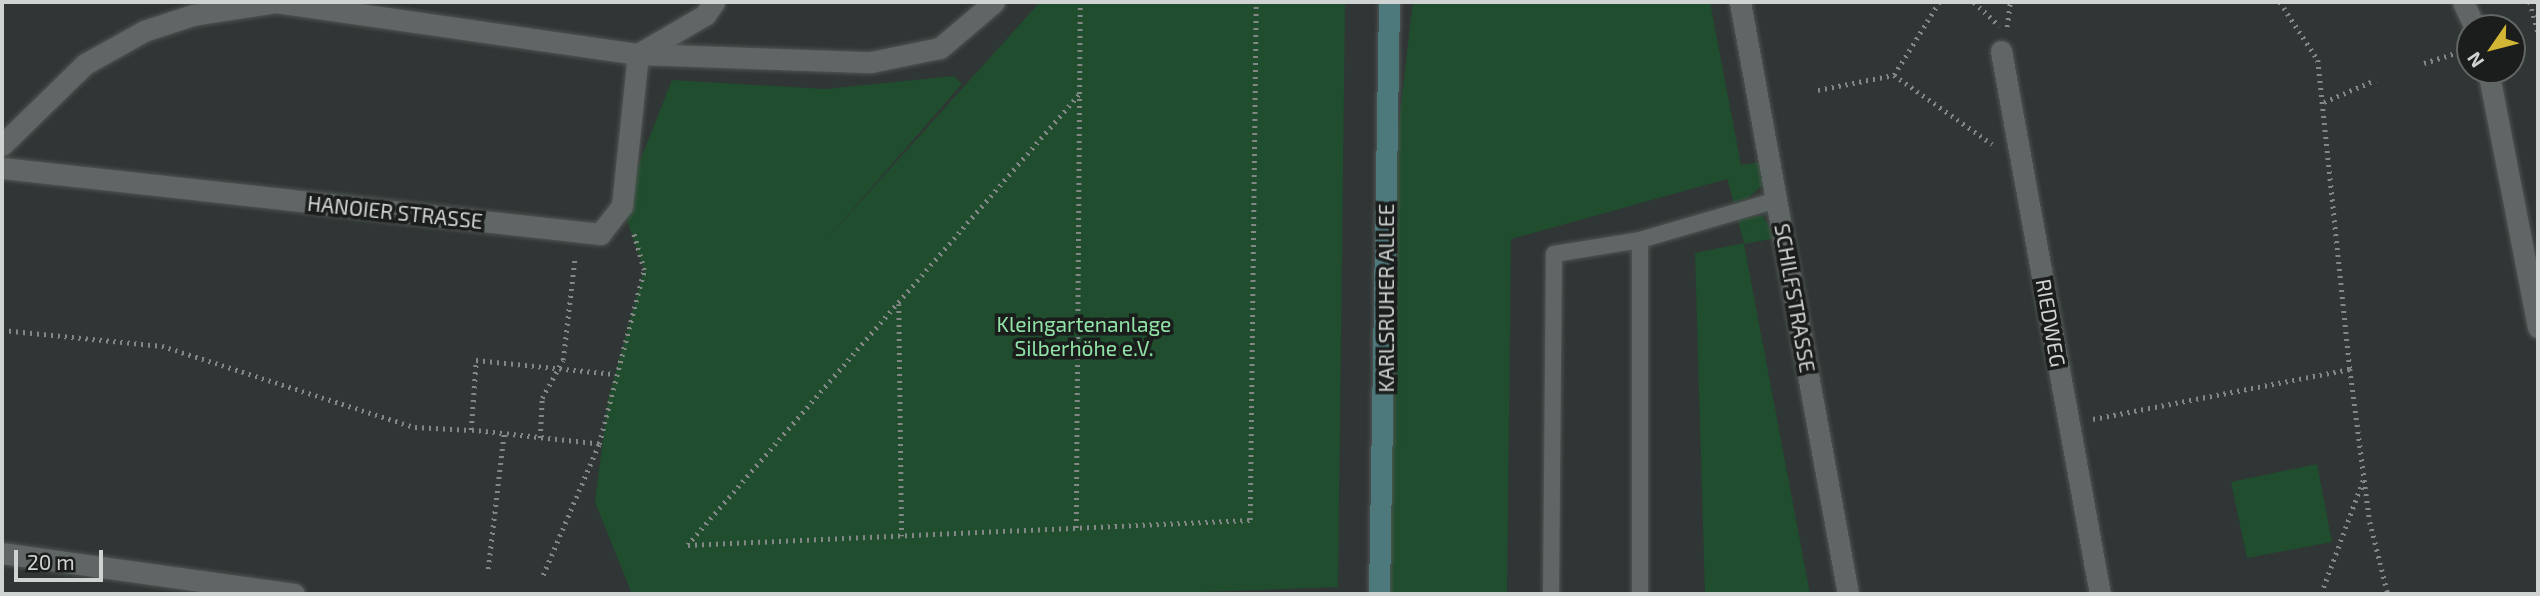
<!DOCTYPE html>
<meta charset="utf-8">
<style>
body{margin:0}
#map{position:relative;width:2540px;height:596px;overflow:hidden;background:#303635;font-family:"Exo 2",sans-serif}
div>[style]{position:absolute}
.green>*{inset:0;background:#1f4d2d}
.path>*{height:4.5px;margin-top:-2.25px;transform-origin:0;background:repeating-linear-gradient(90deg,#838887 0 2px,transparent 0 7px)}
.roads{filter:drop-shadow(0 0 2px #4f5453) drop-shadow(0 0 2px #4f5453)}
.lane>*{height:16px;margin:-8px;padding:0 8px;transform-origin:8px;border-radius:8px;background:#5f6665}
.street>*{height:21px;margin:-10.5px;padding:0 10.5px;transform-origin:10.5px;border-radius:10.5px;background:#5f6665}
.secondary>*{height:21px;margin:-10.5px;padding:0 10.5px;transform-origin:10.5px;border-radius:10.5px;background:#4e797c}
span{translate:-50% -50%;white-space:nowrap;text-align:center;line-height:1.15;-webkit-text-stroke:7px #1a1d1c;paint-order:stroke}
.street-label{font-size:21px;color:#cfd3d2}
.park-label{font-size:21px;color:#91e2a6}
.frame{position:absolute;inset:0;border:4px solid #cfd3d2;pointer-events:none}
.north{position:absolute;left:2456px;top:14px;width:70px;height:70px;box-sizing:border-box;background:#1a1d1c;border:2px solid #626665;border-radius:50%;rotate:235deg;font-size:19px;font-weight:700;line-height:28px;text-align:center;color:#cfd3d2}
.north::after{content:'';display:block;margin:auto;width:24px;height:32px;background:#d3b635;clip-path:polygon(50% 0,100% 100%,50% 72%,0 100%)}
.scale{position:absolute;left:14px;top:550px;width:89px;height:32px;box-sizing:border-box;border:4px solid #cfd3d2;border-top:0;padding-left:9px;font-size:21px;line-height:24px;white-space:nowrap;color:#cfd3d2;-webkit-text-stroke:5px #1a1d1c;paint-order:stroke}
</style>
<div id="map">
<div class="green">
<div style="clip-path:polygon(1040px 2px,1345px 2px,1338px 587px,1144px 594px,632px 594px,595px 502px,608px 400px,644px 270px,622px 206px,672px 80px,825px 89px,954px 76px,962px 84px,825px 241px)"></div>
<div style="clip-path:polygon(1413px 2px,1710px 2px,1741px 165px,1762px 162px,1764px 184px,1748px 198px,1734px 202px,1727px 179px,1511px 239px,1507px 594px,1379px 594px,1386px 233px)"></div>
<div style="clip-path:polygon(1762px 215px,1776px 238px,1744px 244px,1810px 594px,1705px 594px,1695px 253px,1744px 243px,1738px 220px)"></div>
<div style="clip-path:polygon(2317px 464px,2332px 542px,2247px 558px,2231px 482px)"></div>
</div>
<div class="path">
<div style="left:1974px;top:2px;width:35px;rotate:43deg"></div>
<div style="left:2280px;top:2px;width:69px;rotate:56.8deg"></div>
<div style="left:2318px;top:60px;width:311px;rotate:84.1deg"></div>
<div style="left:2350px;top:369px;width:154px;rotate:82.6deg"></div>
<div style="left:2370px;top:522px;width:74px;rotate:76deg"></div>
<div style="left:2530px;top:2px;width:30px;rotate:75deg"></div>
<div style="left:2537px;top:2px;width:1px"></div>
<div style="left:2007px;top:27px;width:25px;rotate:-83deg"></div>
<div style="left:2424px;top:63px;width:44px;rotate:-17.2deg"></div>
<div style="left:1894px;top:75px;width:120px;rotate:35.1deg"></div>
<div style="left:1818px;top:90px;width:77px;rotate:-11.2deg"></div>
<div style="left:1894px;top:75px;width:86px;rotate:-58.3deg"></div>
<div style="left:1079px;top:95px;width:596px;rotate:130.99deg"></div>
<div style="left:688px;top:545px;width:563px;rotate:-2.55deg"></div>
<div style="left:1250px;top:520px;width:518px;rotate:-89.34deg"></div>
<div style="left:2324px;top:102px;width:56px;rotate:-23.3deg"></div>
<div style="left:899px;top:304px;width:232px;rotate:89.3deg"></div>
<div style="left:2px;top:330px;width:161px;rotate:5.7deg"></div>
<div style="left:162px;top:346px;width:266px;rotate:17.8deg"></div>
<div style="left:415px;top:427px;width:56px;rotate:3.1deg"></div>
<div style="left:2093px;top:419px;width:262px;rotate:-11deg"></div>
<div style="left:540px;top:438px;width:40px;rotate:-87.1deg"></div>
<div style="left:542px;top:398px;width:43px;rotate:-61.1deg"></div>
<div style="left:563px;top:360px;width:104px;rotate:-83.4deg"></div>
<div style="left:599px;top:444px;width:129px;rotate:-173.8deg"></div>
<div style="left:471px;top:430px;width:70px;rotate:-85.9deg"></div>
<div style="left:476px;top:360px;width:139px;rotate:5.8deg"></div>
<div style="left:1076px;top:528px;width:526px;rotate:-89.56deg"></div>
<div style="left:488px;top:569px;width:137px;rotate:-83.3deg"></div>
<div style="left:543px;top:575px;width:142px;rotate:-66.9deg"></div>
<div style="left:599px;top:444px;width:180px;rotate:-75.5deg"></div>
<div style="left:644px;top:270px;width:40px;rotate:-106deg"></div>
<div style="left:2321px;top:594px;width:125px;rotate:-69.8deg"></div>
</div>
<div class="roads">
<div class="lane">
<div style="left:1640px;top:240px;width:354px;rotate:90deg"></div>
<div style="left:1551px;top:594px;width:340px;rotate:-89.5deg"></div>
<div style="left:1554px;top:254px;width:87px;rotate:-9.2deg"></div>
<div style="left:1640px;top:240px;width:143px;rotate:-16.3deg"></div>
</div>
<div class="street">
<div style="left:1740px;top:2px;width:602px;rotate:79.66deg"></div>
<div style="left:2463px;top:2px;width:29px;rotate:65deg"></div>
<div style="left:2001px;top:51px;width:552px;rotate:79.67deg"></div>
<div style="left:638px;top:54px;width:78px;rotate:-30.2deg"></div>
<div style="left:705px;top:15px;width:16px;rotate:-55deg"></div>
<div style="left:2488px;top:70px;width:262px;rotate:79deg"></div>
<div style="left:2px;top:145px;width:116px;rotate:-44.3deg"></div>
<div style="left:85px;top:64px;width:68px;rotate:-29.2deg"></div>
<div style="left:144px;top:31px;width:52px;rotate:-18.1deg"></div>
<div style="left:193px;top:15px;width:84px;rotate:-8.9deg"></div>
<div style="left:276px;top:2px;width:366px;rotate:8.2deg"></div>
<div style="left:638px;top:54px;width:233px;rotate:2deg"></div>
<div style="left:871px;top:62px;width:70px;rotate:-11.5deg"></div>
<div style="left:940px;top:48px;width:71px;rotate:-40.4deg"></div>
<div style="left:2px;top:168px;width:602px;rotate:6.3deg"></div>
<div style="left:600px;top:234px;width:36px;rotate:-52deg"></div>
<div style="left:622px;top:206px;width:153px;rotate:-84deg"></div>
<div style="left:2px;top:553px;width:295px;rotate:8deg"></div>
</div>
<div class="secondary">
<div style="left:1379px;top:594px;width:592px;rotate:-89.03deg"></div>
</div>
</div>
<div class="street-label">
<span style="left:395px;top:212px;rotate:6deg">HANOIER STRASSE</span>
<span style="left:1386px;top:298px;rotate:-90deg">KARLSRUHER ALLEE</span>
<span style="left:1795px;top:298px;rotate:80deg">SCHILFSTRASSE</span>
<span style="left:2051px;top:323px;rotate:80deg">RIEDWEG</span>
</div>
<div class="park-label">
<span style="left:1084px;top:336px">Kleingartenanlage<br>Silberhöhe e.V.</span>
</div>
<div class="frame"></div>
<div class="north">N</div>
<div class="scale">20 m</div>
</div>
